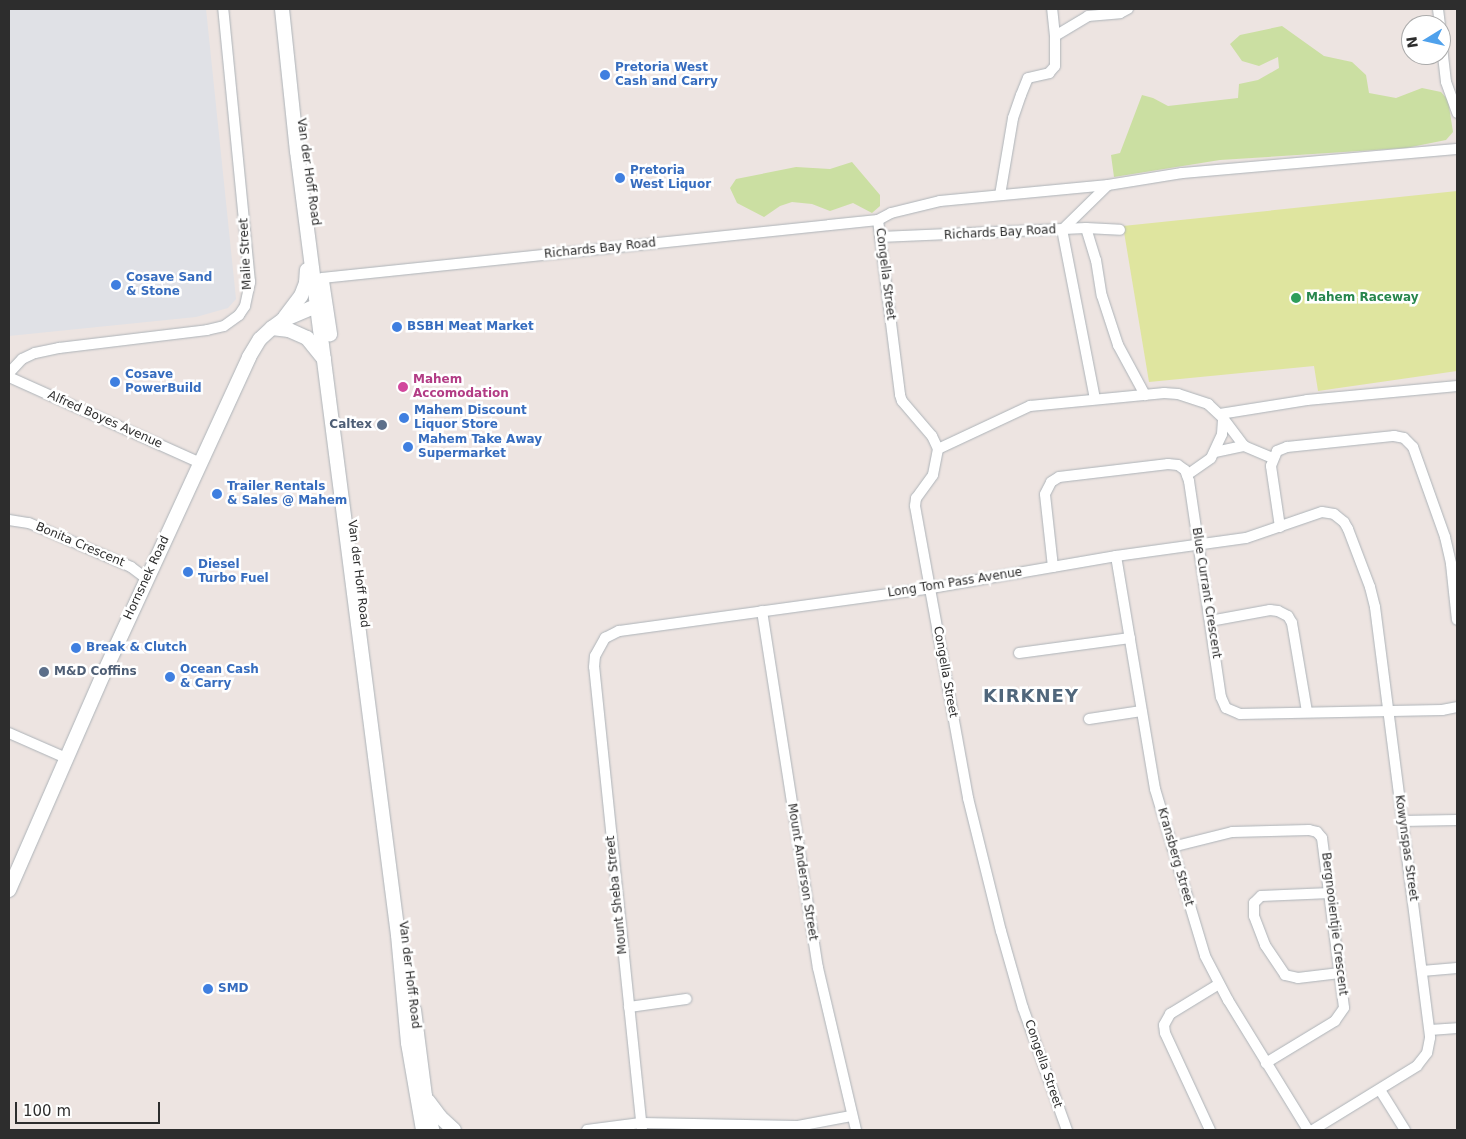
<!DOCTYPE html>
<style>
body{margin:0}
#map{position:relative;width:1466px;height:1139px;overflow:hidden;background:#ede4e1;font-family:"DejaVu Sans",sans-serif}
div>[style]{position:absolute}
.industrial>*{inset:0;background:#e0e1e6}
.green>*{inset:0;background:#cbdfa2}
.pitch>*{inset:0;background:#dfe59f}
.roads{filter:drop-shadow(0 0 1px #adb3b8) drop-shadow(0 0 1px #adb3b8)}
.street>*{height:10px;margin:-5px;padding:0 5px;transform-origin:5px;border-radius:5px;background:#fff}
.secondary>*{height:14px;margin:-7px;padding:0 7px;transform-origin:7px;border-radius:7px;background:#fff}
.dots>*{width:14px;height:14px;translate:-50% -50%;box-sizing:border-box;border:2px solid #fff;border-radius:50%}
span{translate:-50% -50%;white-space:nowrap;text-align:center;line-height:1.15;-webkit-text-stroke:5px #fff;paint-order:stroke}
.shop-label{font-size:12px;color:#366cbe;font-weight:700}
.left{translate:0 -50%;text-align:left}
.street-label{font-size:12px;color:#2d2d2d}
.leisure-label{font-size:12px;color:#27864d;font-weight:700}
.hotel-label{font-size:12px;color:#b23c85;font-weight:700}
.service-label{font-size:12px;color:#4e5e75;font-weight:700}
.right{translate:-100% -50%;text-align:right}
.district-label{font-size:18px;color:#50667b;font-weight:700;letter-spacing:1px}
.frame{position:absolute;inset:0;border:10px solid #2d2d2d;pointer-events:none}
.north{position:absolute;left:1401px;top:15px;width:50px;height:50px;box-sizing:border-box;background:#fff;border:1px solid #ababab;border-radius:50%;rotate:261deg;font-size:14px;font-weight:700;line-height:20px;text-align:center;color:#2d2d2d}
.north::after{content:'';display:block;margin:auto;width:18px;height:22px;background:#4fa1ec;clip-path:polygon(50% 0,100% 100%,50% 72%,0 100%)}
.scale{position:absolute;left:15px;top:1102px;width:145px;height:22px;box-sizing:border-box;border:2px solid #2d2d2d;border-top:0;padding-left:6px;font-size:15px;line-height:18px;white-space:nowrap;color:#2d2d2d;-webkit-text-stroke:4px #fff;paint-order:stroke}
</style>
<div id="map">
<div class="industrial">
<div style="clip-path:polygon(9px 9px,206px 9px,236px 299px,228px 308px,196px 317px,9px 336px)"></div>
</div>
<div class="green">
<div style="clip-path:polygon(1282px 26px,1324px 56px,1352px 62px,1366px 75px,1369px 93px,1396px 98px,1422px 88px,1441px 92px,1448px 100px,1453px 132px,1446px 140px,1406px 148px,1220px 160px,1114px 177px,1111px 155px,1120px 153px,1142px 95px,1153px 98px,1168px 106px,1238px 98px,1239px 84px,1258px 80px,1279px 68px,1278px 57px,1259px 66px,1242px 61px,1230px 44px,1240px 35px)"></div>
<div style="clip-path:polygon(852px 162px,880px 195px,880px 206px,872px 213px,853px 203px,830px 211px,812px 204px,792px 202px,780px 206px,764px 217px,737px 203px,730px 188px,736px 179px,796px 167px,830px 169px)"></div>
</div>
<div class="pitch">
<div style="clip-path:polygon(1457px 191px,1457px 371px,1318px 391px,1314px 366px,1149px 382px,1123px 226px)"></div>
</div>
<div class="roads">
<div class="street">
<div style="left:1438px;top:9px;width:16px;rotate:83deg"></div>
<div style="left:1055px;top:36px;width:39px;rotate:-31deg"></div>
<div style="left:1088px;top:16px;width:32px;rotate:-5deg"></div>
<div style="left:1120px;top:13px;width:9px;rotate:-27deg"></div>
<div style="left:1441px;top:38px;width:44px;rotate:83.5deg"></div>
<div style="left:1446px;top:82px;width:33px;rotate:70deg"></div>
<div style="left:1000px;top:195px;width:78px;rotate:-80.4deg"></div>
<div style="left:1013px;top:118px;width:24px;rotate:-71deg"></div>
<div style="left:1021px;top:95px;width:18px;rotate:-68deg"></div>
<div style="left:1028px;top:78px;width:22px;rotate:-13deg"></div>
<div style="left:1049px;top:73px;width:9px;rotate:-49deg"></div>
<div style="left:1055px;top:66px;width:30px;rotate:-90deg"></div>
<div style="left:1055px;top:36px;width:27px;rotate:-96deg"></div>
<div style="left:878px;top:220px;width:176px;rotate:82.8deg"></div>
<div style="left:900px;top:395px;width:6px;rotate:72deg"></div>
<div style="left:902px;top:401px;width:46px;rotate:49.4deg"></div>
<div style="left:932px;top:436px;width:14px;rotate:65deg"></div>
<div style="left:938px;top:449px;width:26px;rotate:101deg"></div>
<div style="left:933px;top:475px;width:29px;rotate:126deg"></div>
<div style="left:916px;top:498px;width:8px;rotate:97deg"></div>
<div style="left:915px;top:506px;width:297px;rotate:79.7deg"></div>
<div style="left:968px;top:798px;width:137px;rotate:76.1deg"></div>
<div style="left:1001px;top:931px;width:80px;rotate:74.1deg"></div>
<div style="left:1023px;top:1008px;width:130px;rotate:70.2deg"></div>
<div style="left:1086px;top:228px;width:34px;rotate:73deg"></div>
<div style="left:1096px;top:260px;width:36px;rotate:81deg"></div>
<div style="left:1102px;top:296px;width:52px;rotate:71.9deg"></div>
<div style="left:1118px;top:345px;width:57px;rotate:61.6deg"></div>
<div style="left:880px;top:237px;width:206px;rotate:-2.5deg"></div>
<div style="left:1086px;top:228px;width:34px;rotate:3deg"></div>
<div style="left:322px;top:278px;width:559px;rotate:-5.96deg"></div>
<div style="left:878px;top:220px;width:15px;rotate:-28deg"></div>
<div style="left:891px;top:213px;width:50px;rotate:-13.8deg"></div>
<div style="left:940px;top:201px;width:169px;rotate:-5.4deg"></div>
<div style="left:1108px;top:185px;width:75px;rotate:-9.2deg"></div>
<div style="left:1182px;top:173px;width:276px;rotate:-5deg"></div>
<div style="left:9px;top:373px;width:19px;rotate:-47deg"></div>
<div style="left:22px;top:359px;width:14px;rotate:-25deg"></div>
<div style="left:35px;top:353px;width:25px;rotate:-12deg"></div>
<div style="left:59px;top:348px;width:149px;rotate:-6.9deg"></div>
<div style="left:207px;top:330px;width:17px;rotate:-13deg"></div>
<div style="left:224px;top:326px;width:19px;rotate:-36deg"></div>
<div style="left:239px;top:315px;width:11px;rotate:-56deg"></div>
<div style="left:245px;top:306px;width:25px;rotate:-78deg"></div>
<div style="left:250px;top:282px;width:274px;rotate:-95.6deg"></div>
<div style="left:9px;top:377px;width:209px;rotate:24.2deg"></div>
<div style="left:1095px;top:399px;width:172px;rotate:-101deg"></div>
<div style="left:1062px;top:230px;width:64px;rotate:-44.4deg"></div>
<div style="left:1220px;top:414px;width:88px;rotate:-9.1deg"></div>
<div style="left:1307px;top:400px;width:151px;rotate:-5.3deg"></div>
<div style="left:938px;top:449px;width:102px;rotate:-25.1deg"></div>
<div style="left:1030px;top:406px;width:135px;rotate:-5.5deg"></div>
<div style="left:1164px;top:393px;width:14px;rotate:4deg"></div>
<div style="left:1178px;top:394px;width:32px;rotate:18deg"></div>
<div style="left:1208px;top:404px;width:21px;rotate:43deg"></div>
<div style="left:1223px;top:418px;width:35px;rotate:53deg"></div>
<div style="left:1244px;top:446px;width:30px;rotate:23deg"></div>
<div style="left:1215px;top:452px;width:30px;rotate:-12deg"></div>
<div style="left:1187px;top:475px;width:29px;rotate:-35deg"></div>
<div style="left:1211px;top:458px;width:26px;rotate:-65deg"></div>
<div style="left:1222px;top:434px;width:16px;rotate:-86deg"></div>
<div style="left:9px;top:520px;width:20px;rotate:9deg"></div>
<div style="left:29px;top:523px;width:111px;rotate:23.3deg"></div>
<div style="left:131px;top:567px;width:20px;rotate:37deg"></div>
<div style="left:1280px;top:527px;width:62px;rotate:-98.4deg"></div>
<div style="left:1271px;top:466px;width:16px;rotate:-68deg"></div>
<div style="left:1277px;top:451px;width:11px;rotate:-22deg"></div>
<div style="left:1287px;top:447px;width:108px;rotate:-5.9deg"></div>
<div style="left:1394px;top:436px;width:10px;rotate:11deg"></div>
<div style="left:1404px;top:438px;width:13px;rotate:45deg"></div>
<div style="left:1413px;top:447px;width:96px;rotate:70.4deg"></div>
<div style="left:1445px;top:537px;width:28px;rotate:77deg"></div>
<div style="left:1451px;top:564px;width:56px;rotate:83.9deg"></div>
<div style="left:1116px;top:556px;width:236px;rotate:80.5deg"></div>
<div style="left:1155px;top:789px;width:174px;rotate:73.3deg"></div>
<div style="left:1205px;top:956px;width:50px;rotate:62.4deg"></div>
<div style="left:1228px;top:1000px;width:153px;rotate:58.4deg"></div>
<div style="left:1053px;top:567px;width:73px;rotate:-96.3deg"></div>
<div style="left:1045px;top:494px;width:13px;rotate:-63deg"></div>
<div style="left:1051px;top:482px;width:9px;rotate:-32deg"></div>
<div style="left:1059px;top:477px;width:110px;rotate:-6.8deg"></div>
<div style="left:1168px;top:464px;width:10px;rotate:6deg"></div>
<div style="left:1178px;top:465px;width:9px;rotate:36deg"></div>
<div style="left:1185px;top:470px;width:12px;rotate:70deg"></div>
<div style="left:1189px;top:481px;width:218px;rotate:81.6deg"></div>
<div style="left:1221px;top:697px;width:12px;rotate:66deg"></div>
<div style="left:1226px;top:708px;width:15px;rotate:23deg"></div>
<div style="left:1240px;top:714px;width:202px;rotate:-1.1deg"></div>
<div style="left:1442px;top:710px;width:15px;rotate:-11deg"></div>
<div style="left:762px;top:611px;width:361px;rotate:81.1deg"></div>
<div style="left:818px;top:968px;width:166px;rotate:76.8deg"></div>
<div style="left:1210px;top:621px;width:61px;rotate:-10.4deg"></div>
<div style="left:1270px;top:610px;width:8px;rotate:7deg"></div>
<div style="left:1278px;top:611px;width:11px;rotate:27deg"></div>
<div style="left:1288px;top:616px;width:8px;rotate:60deg"></div>
<div style="left:1292px;top:623px;width:90px;rotate:80.4deg"></div>
<div style="left:1019px;top:653px;width:112px;rotate:-7.7deg"></div>
<div style="left:1089px;top:719px;width:53px;rotate:-8.7deg"></div>
<div style="left:9px;top:733px;width:62px;rotate:23.7deg"></div>
<div style="left:1402px;top:821px;width:55px;rotate:-1deg"></div>
<div style="left:1172px;top:847px;width:62px;rotate:-14deg"></div>
<div style="left:1232px;top:832px;width:77px;rotate:-1.5deg"></div>
<div style="left:1309px;top:830px;width:8px;rotate:14deg"></div>
<div style="left:1317px;top:832px;width:8px;rotate:50deg"></div>
<div style="left:1322px;top:838px;width:171px;rotate:82.6deg"></div>
<div style="left:1344px;top:1008px;width:16px;rotate:125deg"></div>
<div style="left:1335px;top:1021px;width:81px;rotate:148.7deg"></div>
<div style="left:1330px;top:893px;width:69px;rotate:177.5deg"></div>
<div style="left:1261px;top:896px;width:10px;rotate:135deg"></div>
<div style="left:1254px;top:903px;width:13px;rotate:90deg"></div>
<div style="left:1254px;top:916px;width:31px;rotate:69deg"></div>
<div style="left:1265px;top:945px;width:36px;rotate:56deg"></div>
<div style="left:1285px;top:975px;width:13px;rotate:13deg"></div>
<div style="left:1298px;top:978px;width:42px;rotate:-6.8deg"></div>
<div style="left:1422px;top:971px;width:35px;rotate:-5deg"></div>
<div style="left:629px;top:1007px;width:58px;rotate:-8deg"></div>
<div style="left:1430px;top:1030px;width:27px;rotate:-4deg"></div>
<div style="left:1380px;top:1090px;width:47px;rotate:58deg"></div>
<div style="left:587px;top:1130px;width:54px;rotate:-7.4deg"></div>
<div style="left:641px;top:1123px;width:157px;rotate:1.1deg"></div>
<div style="left:798px;top:1126px;width:54px;rotate:-10.7deg"></div>
<div style="left:642px;top:1130px;width:465px;rotate:-95.9deg"></div>
<div style="left:594px;top:667px;width:11px;rotate:-85deg"></div>
<div style="left:595px;top:656px;width:21px;rotate:-61deg"></div>
<div style="left:605px;top:638px;width:16px;rotate:-27deg"></div>
<div style="left:619px;top:631px;width:315px;rotate:-7.8deg"></div>
<div style="left:931px;top:588px;width:188px;rotate:-9.8deg"></div>
<div style="left:1116px;top:556px;width:131px;rotate:-7.9deg"></div>
<div style="left:1246px;top:538px;width:80px;rotate:-18.9deg"></div>
<div style="left:1322px;top:512px;width:12px;rotate:9deg"></div>
<div style="left:1334px;top:514px;width:13px;rotate:39deg"></div>
<div style="left:1344px;top:522px;width:8px;rotate:60deg"></div>
<div style="left:1348px;top:529px;width:62px;rotate:69.2deg"></div>
<div style="left:1370px;top:587px;width:21px;rotate:76deg"></div>
<div style="left:1375px;top:607px;width:434px;rotate:82.7deg"></div>
<div style="left:1430px;top:1038px;width:15px;rotate:101deg"></div>
<div style="left:1427px;top:1053px;width:16px;rotate:128deg"></div>
<div style="left:1417px;top:1066px;width:122px;rotate:148.4deg"></div>
<div style="left:1210px;top:1130px;width:107px;rotate:-114.9deg"></div>
<div style="left:1165px;top:1033px;width:8px;rotate:-97deg"></div>
<div style="left:1164px;top:1025px;width:13px;rotate:-61deg"></div>
<div style="left:1170px;top:1014px;width:57px;rotate:-31.5deg"></div>
</div>
<div class="secondary">
<div style="left:282px;top:9px;width:143px;rotate:84deg"></div>
<div style="left:297px;top:151px;width:790px;rotate:82.66deg"></div>
<div style="left:398px;top:935px;width:108px;rotate:84.7deg"></div>
<div style="left:408px;top:1043px;width:88px;rotate:80.2deg"></div>
<div style="left:322px;top:281px;width:54px;rotate:81.4deg"></div>
<div style="left:285px;top:317px;width:26px;rotate:-53deg"></div>
<div style="left:301px;top:296px;width:14px;rotate:-69deg"></div>
<div style="left:306px;top:283px;width:13px;rotate:-86deg"></div>
<div style="left:272px;top:328px;width:17px;rotate:7deg"></div>
<div style="left:289px;top:330px;width:20px;rotate:24deg"></div>
<div style="left:307px;top:338px;width:27px;rotate:51deg"></div>
<div style="left:9px;top:890px;width:235px;rotate:-66.4deg"></div>
<div style="left:103px;top:675px;width:350px;rotate:-65.3deg"></div>
<div style="left:249px;top:357px;width:21px;rotate:-59deg"></div>
<div style="left:260px;top:339px;width:16px;rotate:-43deg"></div>
<div style="left:272px;top:328px;width:14px;rotate:-36deg"></div>
<div style="left:283px;top:320px;width:43px;rotate:-23deg"></div>
<div style="left:414px;top:1010px;width:87px;rotate:82.7deg"></div>
<div style="left:425px;top:1096px;width:35px;rotate:78deg"></div>
<div style="left:428px;top:1101px;width:20px;rotate:53deg"></div>
<div style="left:440px;top:1117px;width:19px;rotate:43deg"></div>
</div>
</div>
<div class="dots">
<div style="left:605px;top:75px;background:#3f7fe0"></div>
<div style="left:620px;top:178px;background:#3f7fe0"></div>
<div style="left:116px;top:285px;background:#3f7fe0"></div>
<div style="left:1296px;top:298px;background:#2e9e5b"></div>
<div style="left:397px;top:327px;background:#3f7fe0"></div>
<div style="left:115px;top:382px;background:#3f7fe0"></div>
<div style="left:403px;top:387px;background:#d1479c"></div>
<div style="left:404px;top:418px;background:#3f7fe0"></div>
<div style="left:382px;top:425px;background:#5c6f8a"></div>
<div style="left:408px;top:447px;background:#3f7fe0"></div>
<div style="left:217px;top:494px;background:#3f7fe0"></div>
<div style="left:188px;top:572px;background:#3f7fe0"></div>
<div style="left:76px;top:648px;background:#3f7fe0"></div>
<div style="left:44px;top:672px;background:#5c6f8a"></div>
<div style="left:170px;top:677px;background:#3f7fe0"></div>
<div style="left:208px;top:989px;background:#3f7fe0"></div>
</div>
<div class="shop-label">
<span class="left" style="left:615px;top:75px">Pretoria West<br>Cash and Carry</span>
<span class="left" style="left:630px;top:178px">Pretoria<br>West Liquor</span>
<span class="left" style="left:126px;top:285px">Cosave Sand<br>&amp; Stone</span>
<span class="left" style="left:407px;top:327px">BSBH Meat Market</span>
<span class="left" style="left:125px;top:382px">Cosave<br>PowerBuild</span>
<span class="left" style="left:414px;top:418px">Mahem Discount<br>Liquor Store</span>
<span class="left" style="left:418px;top:447px">Mahem Take Away<br>Supermarket</span>
<span class="left" style="left:227px;top:494px">Trailer Rentals<br>&amp; Sales @ Mahem</span>
<span class="left" style="left:198px;top:572px">Diesel<br>Turbo Fuel</span>
<span class="left" style="left:86px;top:648px">Break &amp; Clutch</span>
<span class="left" style="left:180px;top:677px">Ocean Cash<br>&amp; Carry</span>
<span class="left" style="left:218px;top:989px">SMD</span>
</div>
<div class="street-label">
<span style="left:308px;top:172px;rotate:82deg">Van der Hoff Road</span>
<span style="left:1000px;top:233px;rotate:-3deg">Richards Bay Road</span>
<span style="left:600px;top:249px;rotate:-6deg">Richards Bay Road</span>
<span style="left:246px;top:254px;rotate:-93deg">Malie Street</span>
<span style="left:885px;top:274px;rotate:83deg">Congella Street</span>
<span style="left:105px;top:420px;rotate:24deg">Alfred Boyes Avenue</span>
<span style="left:80px;top:545px;rotate:23deg">Bonita Crescent</span>
<span style="left:358px;top:574px;rotate:83deg">Van der Hoff Road</span>
<span style="left:147px;top:578px;rotate:-65deg">Hornsnek Road</span>
<span style="left:955px;top:583px;rotate:-9deg">Long Tom Pass Avenue</span>
<span style="left:1206px;top:593px;rotate:81deg">Blue Currant Crescent</span>
<span style="left:945px;top:672px;rotate:80deg">Congella Street</span>
<span style="left:1406px;top:848px;rotate:82deg">Kowynspas Street</span>
<span style="left:1175px;top:857px;rotate:74deg">Kransberg Street</span>
<span style="left:802px;top:872px;rotate:81deg">Mount Anderson Street</span>
<span style="left:617px;top:895px;rotate:-96deg">Mount Sheba Street</span>
<span style="left:1334px;top:924px;rotate:83deg">Bergnooientjie Crescent</span>
<span style="left:409px;top:975px;rotate:83deg">Van der Hoff Road</span>
<span style="left:1043px;top:1064px;rotate:71deg">Congella Street</span>
</div>
<div class="leisure-label">
<span class="left" style="left:1306px;top:298px">Mahem Raceway</span>
</div>
<div class="hotel-label">
<span class="left" style="left:413px;top:387px">Mahem<br>Accomodation</span>
</div>
<div class="service-label">
<span class="right" style="left:372px;top:425px">Caltex</span>
<span class="left" style="left:54px;top:672px">M&amp;D Coffins</span>
</div>
<div class="district-label">
<span style="left:1031px;top:696px">KIRKNEY</span>
</div>
<div class="frame"></div>
<div class="north">N</div>
<div class="scale">100 m</div>
</div>
